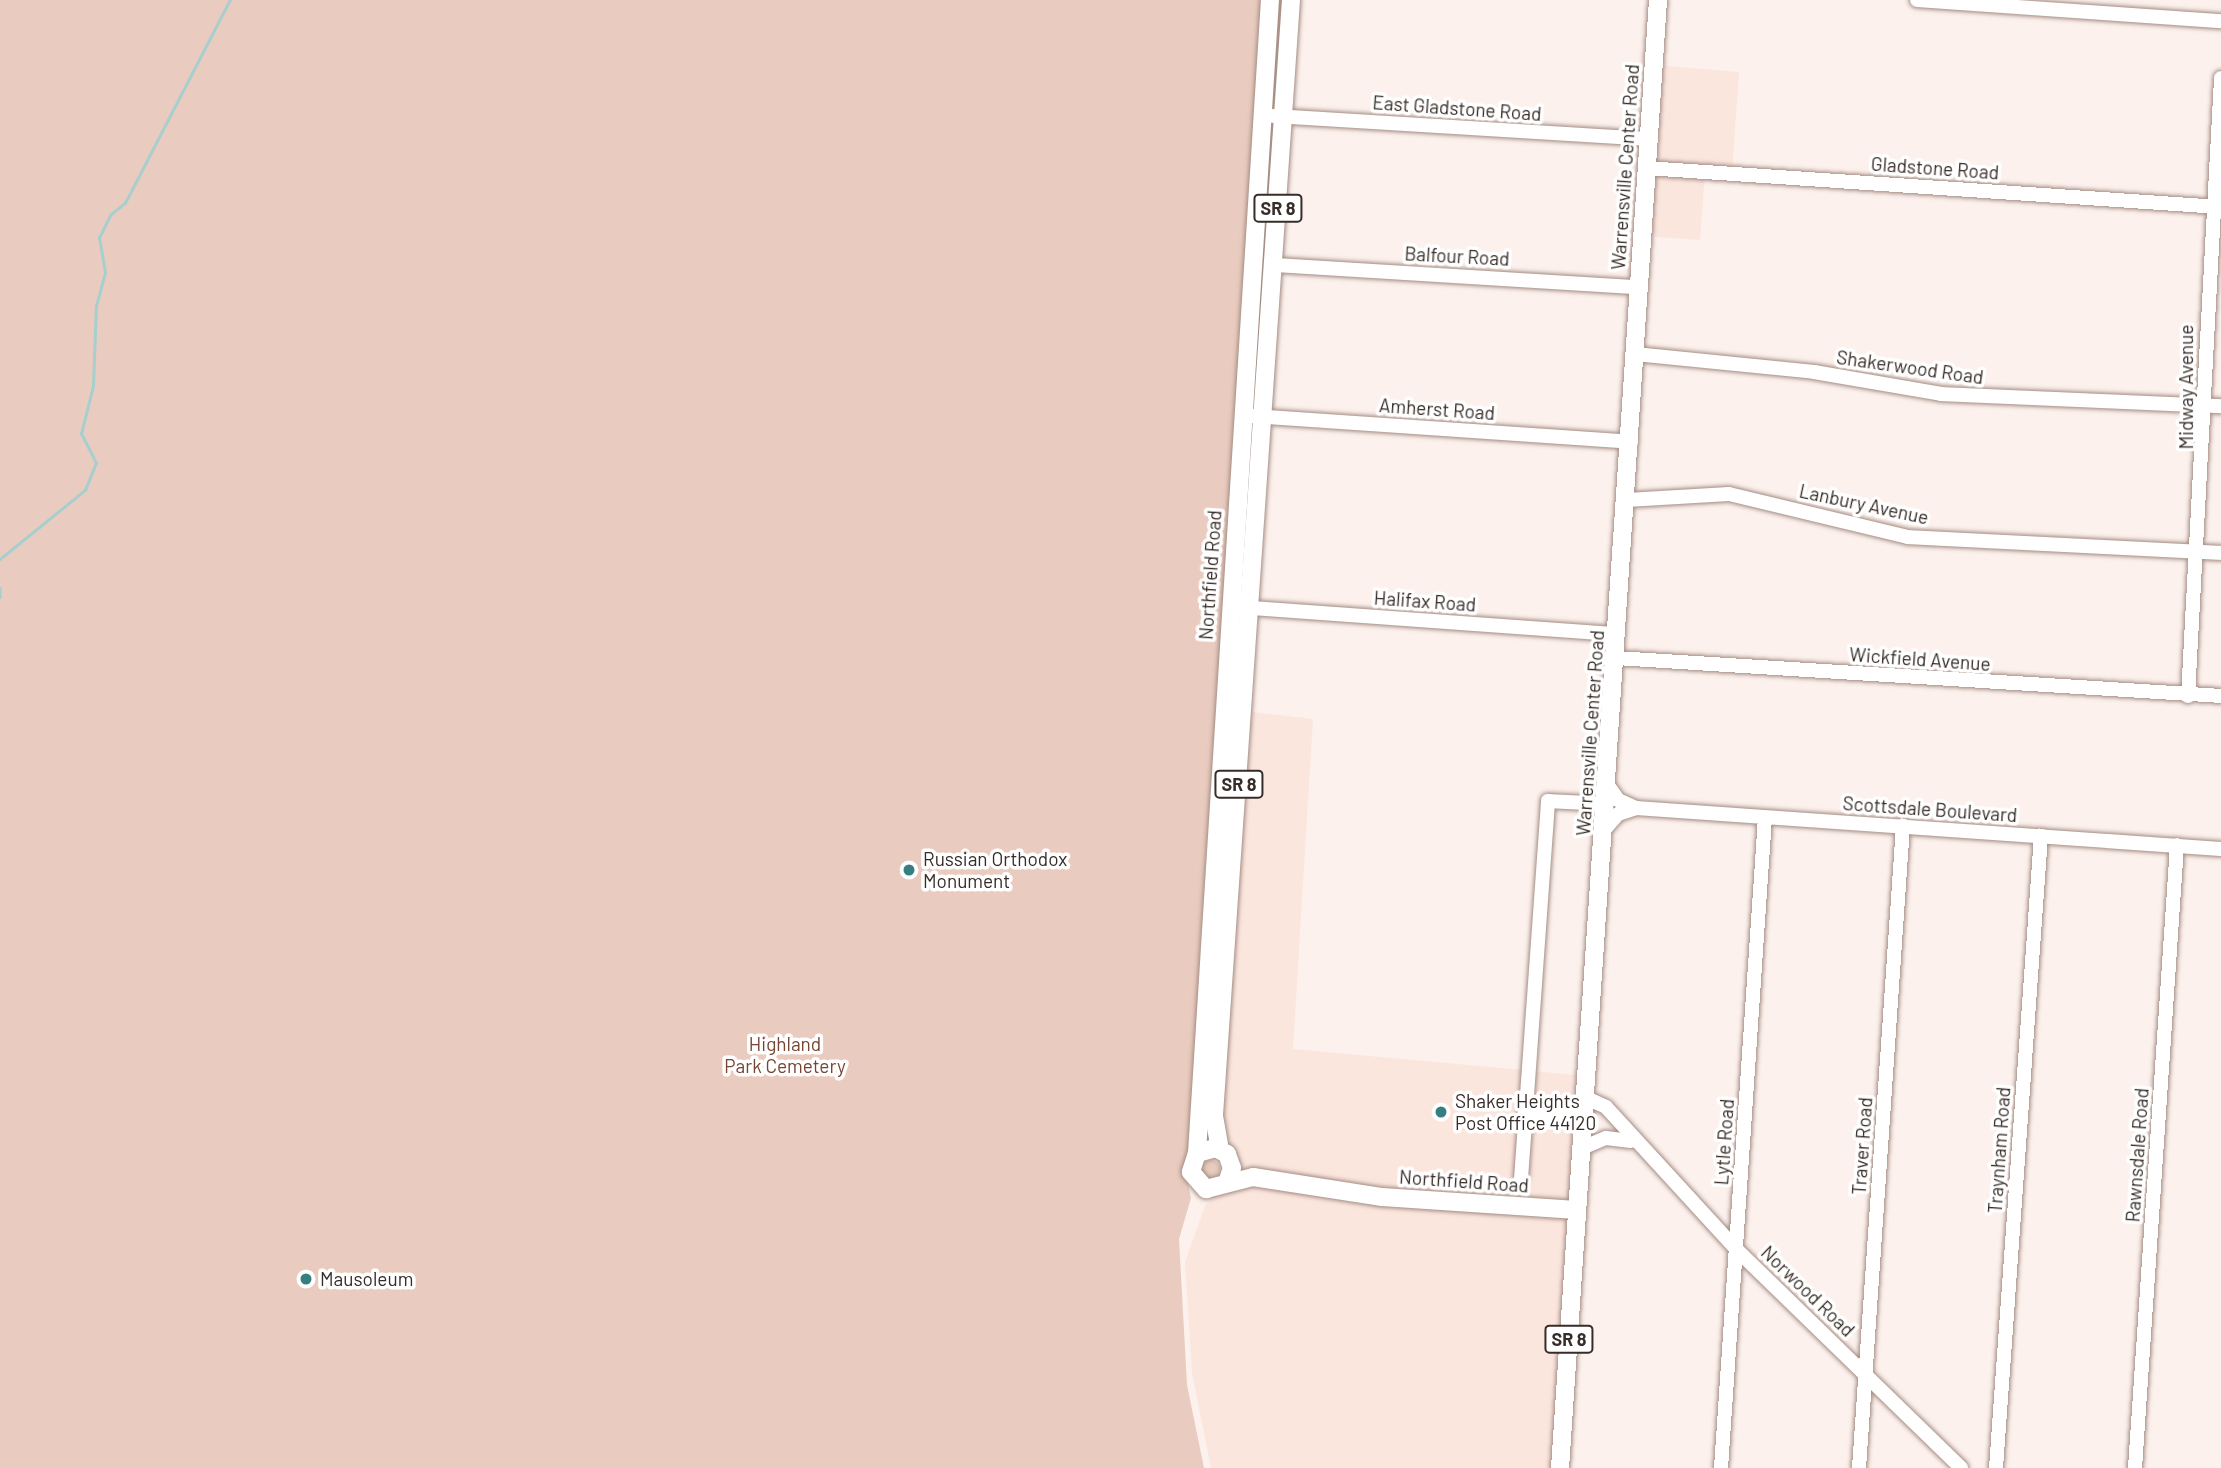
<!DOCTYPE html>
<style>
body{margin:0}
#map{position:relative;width:2221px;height:1468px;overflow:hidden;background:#fcf1ed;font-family:Barlow,sans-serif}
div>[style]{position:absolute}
.built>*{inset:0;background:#fbe6de}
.green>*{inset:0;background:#e9cbbf}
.round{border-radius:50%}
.stream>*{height:2.5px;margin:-1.25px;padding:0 1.25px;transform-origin:1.25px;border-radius:1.25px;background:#a6cfce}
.roads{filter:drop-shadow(0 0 2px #a48c82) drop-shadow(0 0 2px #a48c82)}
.minor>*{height:14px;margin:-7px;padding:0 7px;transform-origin:7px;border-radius:7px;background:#fff}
.major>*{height:18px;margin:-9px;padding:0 9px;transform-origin:9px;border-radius:9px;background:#fff}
.dots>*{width:19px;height:19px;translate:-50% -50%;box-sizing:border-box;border:4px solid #fff;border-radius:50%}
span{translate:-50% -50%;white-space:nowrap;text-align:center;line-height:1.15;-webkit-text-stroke:7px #fff;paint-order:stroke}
.shield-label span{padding:2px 5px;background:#fff;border:2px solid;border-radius:5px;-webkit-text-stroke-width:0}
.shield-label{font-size:18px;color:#362c28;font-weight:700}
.street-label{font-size:19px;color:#362c28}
.poi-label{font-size:19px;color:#362c28}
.left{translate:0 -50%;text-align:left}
.park-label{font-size:19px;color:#754532}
</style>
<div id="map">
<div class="built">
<div style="clip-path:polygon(1654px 65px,1739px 72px,1732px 173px,1705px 172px,1700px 240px,1642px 236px)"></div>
<div style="clip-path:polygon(1243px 711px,1313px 719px,1293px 1049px,1588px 1076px,1560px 1468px,1211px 1468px,1192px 1373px,1185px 1262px,1205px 1206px,1227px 1183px,1220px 1150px)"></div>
</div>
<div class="green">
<div style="clip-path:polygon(0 0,1262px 0,1200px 954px,1197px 1137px,1185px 1167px,1191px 1198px,1179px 1239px,1187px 1385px,1204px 1468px,0 1468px)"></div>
<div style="clip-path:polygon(1276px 0,1285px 0,1277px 105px,1271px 104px)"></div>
<div style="clip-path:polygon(1272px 128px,1257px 404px,1250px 404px,1267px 132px)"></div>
<div class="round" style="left:1202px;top:1160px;width:18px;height:18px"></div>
</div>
<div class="stream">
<div style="left:0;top:559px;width:109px;rotate:-39.1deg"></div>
<div style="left:85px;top:490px;width:29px;rotate:-68deg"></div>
<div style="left:96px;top:463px;width:33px;rotate:-117deg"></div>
<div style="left:81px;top:434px;width:49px;rotate:-76deg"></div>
<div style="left:93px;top:386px;width:80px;rotate:-87.9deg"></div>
<div style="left:96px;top:306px;width:35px;rotate:-75deg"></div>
<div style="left:105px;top:272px;width:35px;rotate:-100deg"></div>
<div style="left:99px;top:238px;width:25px;rotate:-64deg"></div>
<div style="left:110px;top:215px;width:19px;rotate:-39deg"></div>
<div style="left:125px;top:203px;width:229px;rotate:-62.7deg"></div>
<div style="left:0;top:588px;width:9px;rotate:90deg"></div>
</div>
<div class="roads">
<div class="minor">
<div style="left:1917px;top:0;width:305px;rotate:4deg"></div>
<div style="left:1273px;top:116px;width:376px;rotate:3.5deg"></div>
<div style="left:1646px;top:168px;width:575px;rotate:3.89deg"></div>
<div style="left:1274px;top:265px;width:365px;rotate:3.5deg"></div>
<div style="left:1635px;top:354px;width:180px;rotate:5.7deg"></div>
<div style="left:1814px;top:372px;width:129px;rotate:9.8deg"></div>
<div style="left:1941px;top:394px;width:280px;rotate:2.5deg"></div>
<div style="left:1252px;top:416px;width:380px;rotate:3.9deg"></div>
<div style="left:1627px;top:500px;width:102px;rotate:-3.4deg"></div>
<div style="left:1729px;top:494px;width:184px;rotate:13.5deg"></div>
<div style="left:1908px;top:537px;width:313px;rotate:2.9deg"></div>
<div style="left:1238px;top:607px;width:380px;rotate:4.1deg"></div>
<div style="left:1616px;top:658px;width:606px;rotate:3.59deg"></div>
<div style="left:2188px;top:696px;width:619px;rotate:-86.94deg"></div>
<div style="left:1607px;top:784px;width:19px;rotate:55deg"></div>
<div style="left:1618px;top:800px;width:20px;rotate:24deg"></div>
<div style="left:1636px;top:808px;width:586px;rotate:4.01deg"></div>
<div style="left:1605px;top:829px;width:20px;rotate:-49deg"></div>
<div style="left:1618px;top:814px;width:19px;rotate:-18deg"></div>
<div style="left:1586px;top:1098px;width:22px;rotate:24deg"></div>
<div style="left:1606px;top:1107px;width:193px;rotate:47.5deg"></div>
<div style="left:1736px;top:1249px;width:314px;rotate:44.2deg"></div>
<div style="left:1524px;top:1115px;width:60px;rotate:2.9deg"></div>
<div style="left:1582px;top:1148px;width:26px;rotate:-23deg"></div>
<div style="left:1606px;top:1138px;width:25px;rotate:7deg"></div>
<div style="left:1521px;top:1179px;width:379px;rotate:-85.9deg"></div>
<div style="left:1548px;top:801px;width:59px;rotate:2.9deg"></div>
<div style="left:1721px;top:1468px;width:651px;rotate:-86.13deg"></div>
<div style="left:1859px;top:1468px;width:644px;rotate:-86.08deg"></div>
<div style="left:1996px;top:1468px;width:634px;rotate:-85.93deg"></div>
<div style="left:2135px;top:1468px;width:624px;rotate:-86.14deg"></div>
</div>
<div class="major">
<div style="left:1220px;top:1150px;width:36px;rotate:-100deg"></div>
<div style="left:1214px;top:1115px;width:1118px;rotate:-86.05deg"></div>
<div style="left:1197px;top:1153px;width:1155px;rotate:-86.38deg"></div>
<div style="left:1227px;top:1183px;width:16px;rotate:-72deg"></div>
<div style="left:1232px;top:1168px;width:15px;rotate:-110deg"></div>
<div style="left:1227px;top:1154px;width:13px;rotate:-153deg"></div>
<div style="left:1215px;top:1148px;width:19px;rotate:164deg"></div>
<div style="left:1197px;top:1153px;width:20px;rotate:108deg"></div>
<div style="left:1191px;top:1172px;width:23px;rotate:49deg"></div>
<div style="left:1206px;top:1189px;width:49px;rotate:-14.3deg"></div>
<div style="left:1253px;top:1177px;width:131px;rotate:8.8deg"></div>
<div style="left:1382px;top:1197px;width:195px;rotate:3.8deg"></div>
<div style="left:1560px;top:1468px;width:1471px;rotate:-86.18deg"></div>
</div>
</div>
<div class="dots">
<div style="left:909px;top:870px;background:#367f80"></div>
<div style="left:1441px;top:1112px;background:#367f80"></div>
<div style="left:306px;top:1279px;background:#367f80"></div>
</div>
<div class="shield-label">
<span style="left:1278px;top:208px">SR 8</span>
<span style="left:1239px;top:784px">SR 8</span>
<span style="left:1569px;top:1339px">SR 8</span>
</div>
<div class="street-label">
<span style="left:1457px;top:108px;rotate:4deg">East Gladstone Road</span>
<span style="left:1625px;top:167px;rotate:-86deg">Warrensville Center Road</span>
<span style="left:1935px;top:168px;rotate:4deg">Gladstone Road</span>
<span style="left:1457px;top:256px;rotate:3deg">Balfour Road</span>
<span style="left:1910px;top:367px;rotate:8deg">Shakerwood Road</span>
<span style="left:2186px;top:387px;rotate:-90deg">Midway Avenue</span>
<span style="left:1437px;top:409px;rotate:4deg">Amherst Road</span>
<span style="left:1864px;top:504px;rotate:12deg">Lanbury Avenue</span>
<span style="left:1210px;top:575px;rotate:-86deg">Northfield Road</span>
<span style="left:1425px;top:601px;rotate:4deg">Halifax Road</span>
<span style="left:1920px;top:659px;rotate:4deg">Wickfield Avenue</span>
<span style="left:1590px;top:733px;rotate:-86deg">Warrensville Center Road</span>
<span style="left:1930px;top:809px;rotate:4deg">Scottsdale Boulevard</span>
<span style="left:1724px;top:1142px;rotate:-86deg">Lytle Road</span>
<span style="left:1862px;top:1146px;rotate:-86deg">Traver Road</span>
<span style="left:1999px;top:1150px;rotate:-86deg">Traynham Road</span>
<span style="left:2137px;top:1155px;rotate:-86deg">Rawnsdale Road</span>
<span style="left:1464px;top:1181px;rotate:4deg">Northfield Road</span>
<span style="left:1808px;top:1291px;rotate:44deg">Norwood Road</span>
</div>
<div class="poi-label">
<span class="left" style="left:923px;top:870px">Russian Orthodox<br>Monument</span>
<span class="left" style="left:1455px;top:1112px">Shaker Heights<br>Post Office 44120</span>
<span class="left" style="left:320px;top:1279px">Mausoleum</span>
</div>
<div class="park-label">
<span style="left:785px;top:1055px">Highland<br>Park Cemetery</span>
</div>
</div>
